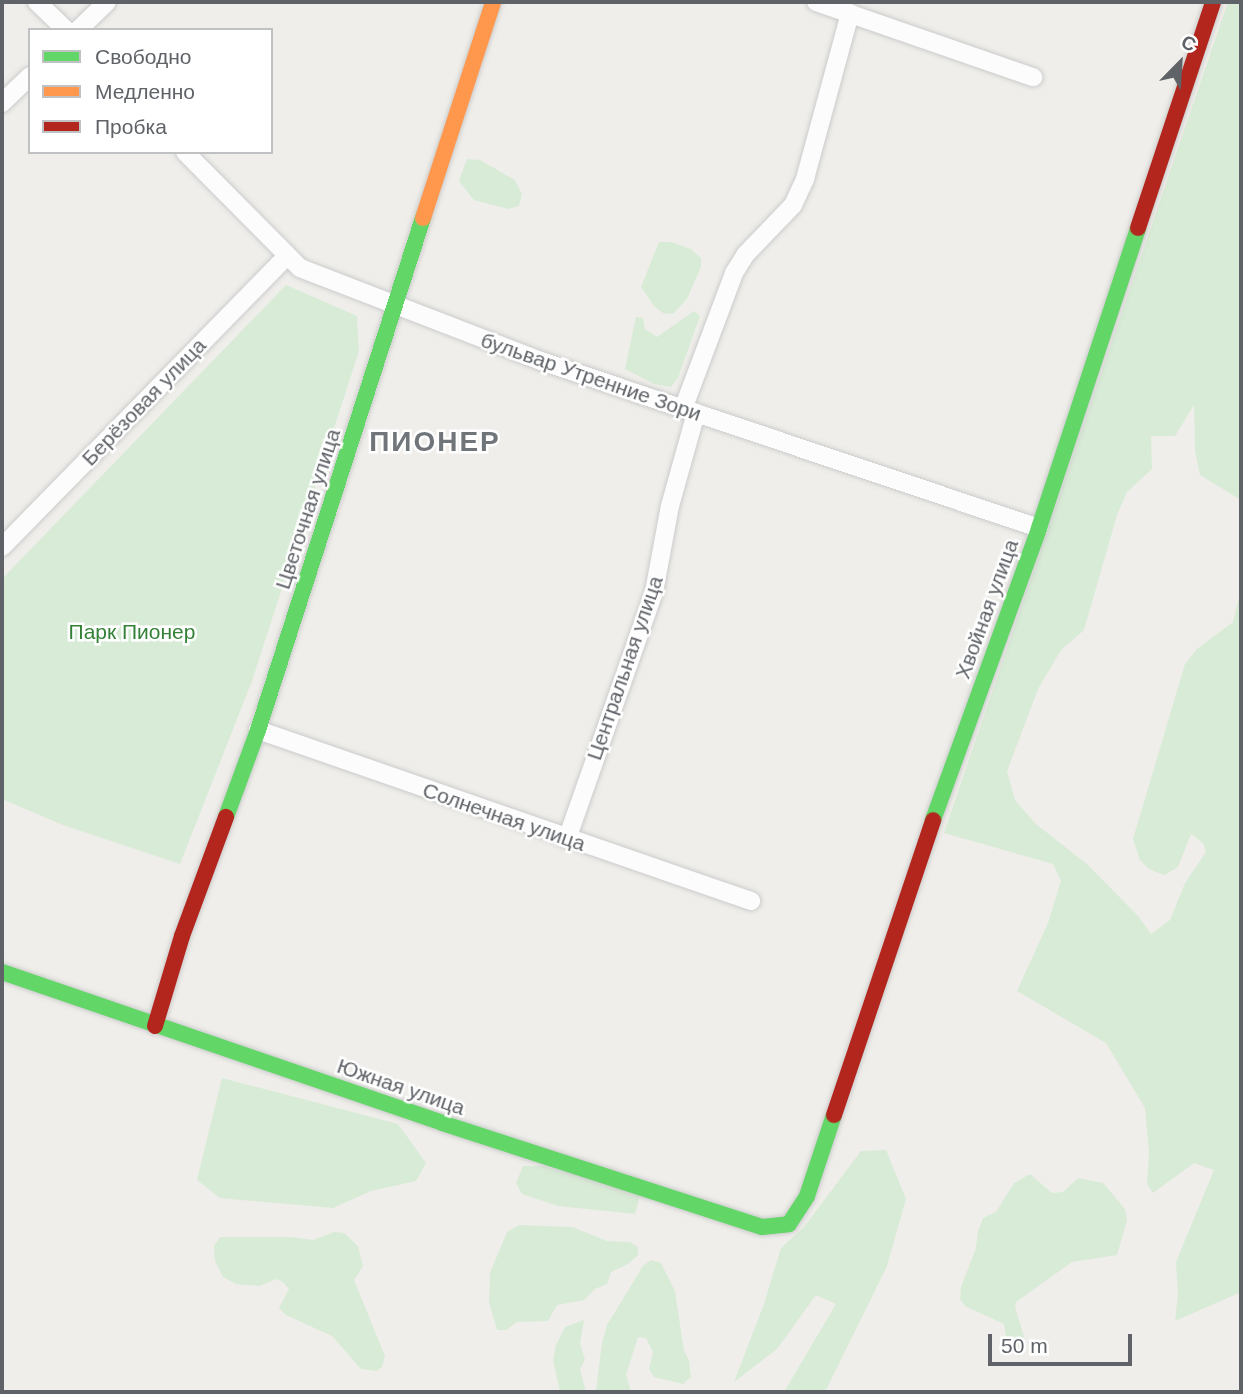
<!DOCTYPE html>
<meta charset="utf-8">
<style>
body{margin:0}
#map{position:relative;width:1243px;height:1394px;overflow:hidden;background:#efeeea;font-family:Helvetica,sans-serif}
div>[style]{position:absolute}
.green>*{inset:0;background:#d8ebd6}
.roads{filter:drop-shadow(0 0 2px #cbcccc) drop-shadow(0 0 2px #cbcccc)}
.street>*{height:18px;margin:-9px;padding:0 9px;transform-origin:9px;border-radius:9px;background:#fdfcfc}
.fast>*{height:16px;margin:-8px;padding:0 8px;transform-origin:8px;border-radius:8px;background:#63d668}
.slow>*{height:16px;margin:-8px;padding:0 8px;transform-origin:8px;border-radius:8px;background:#ff974d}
.jam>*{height:16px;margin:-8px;padding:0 8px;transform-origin:8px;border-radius:8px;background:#b3261e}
span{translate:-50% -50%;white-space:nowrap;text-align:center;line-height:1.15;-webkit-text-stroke:5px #fff;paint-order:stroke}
.street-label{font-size:21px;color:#5f6368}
.park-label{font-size:21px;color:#348238}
.district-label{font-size:28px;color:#70757a;font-weight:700;letter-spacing:2px}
.frame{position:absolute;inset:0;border:4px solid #5f6368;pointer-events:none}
.legend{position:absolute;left:28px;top:28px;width:245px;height:126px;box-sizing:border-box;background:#fff;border:2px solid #bfc1c3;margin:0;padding:9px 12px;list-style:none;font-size:21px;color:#5f6368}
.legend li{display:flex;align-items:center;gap:14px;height:35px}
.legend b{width:35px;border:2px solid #bfc1c3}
.north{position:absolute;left:1145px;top:28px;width:70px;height:70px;-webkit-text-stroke:5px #fff;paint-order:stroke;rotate:24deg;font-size:19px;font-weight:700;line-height:28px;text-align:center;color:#5f6368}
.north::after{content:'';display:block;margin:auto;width:24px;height:32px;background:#5f6368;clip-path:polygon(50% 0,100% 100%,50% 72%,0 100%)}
.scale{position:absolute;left:988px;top:1334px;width:144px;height:32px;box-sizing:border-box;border:4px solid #5f6368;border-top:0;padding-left:9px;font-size:21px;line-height:24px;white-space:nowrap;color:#5f6368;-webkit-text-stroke:5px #fff;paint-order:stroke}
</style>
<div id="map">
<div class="green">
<div style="clip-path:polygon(1228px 2px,1241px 2px,1241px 500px,1200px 475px,1195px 450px,1194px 405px,1175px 436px,1151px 436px,1152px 469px,1127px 492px,1117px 515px,1084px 630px,1061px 650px,1038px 689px,1007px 771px,1015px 800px,1036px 824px,1088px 865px,1139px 917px,1151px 934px,1170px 920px,1185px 883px,1206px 852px,1203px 843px,1191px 834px,1178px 867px,1164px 875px,1149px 869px,1140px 860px,1133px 839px,1185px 664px,1197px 649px,1233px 622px,1241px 589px,1241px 1292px,1175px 1321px,1178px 1294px,1176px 1262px,1214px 1170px,1194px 1163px,1153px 1193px,1147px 1184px,1149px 1152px,1145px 1108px,1106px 1043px,1017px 991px,1048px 923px,1061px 881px,1053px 864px,944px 833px)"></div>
<div style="clip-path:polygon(467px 159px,480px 160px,515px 180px,522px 194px,519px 206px,508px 209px,474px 200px,459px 181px)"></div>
<div style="clip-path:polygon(659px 242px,671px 242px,691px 249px,701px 258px,701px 267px,687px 299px,673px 314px,663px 313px,655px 307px,641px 287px)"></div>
<div style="clip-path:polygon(286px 285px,357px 316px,359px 351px,252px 681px,180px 864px,63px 825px,2px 799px,2px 579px)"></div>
<div style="clip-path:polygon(694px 311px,700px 316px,678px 378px,671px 387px,654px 384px,625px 369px,636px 317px,643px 318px,645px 329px,657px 337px)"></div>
<div style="clip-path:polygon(222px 1078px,398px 1124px,426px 1163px,416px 1181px,371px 1191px,333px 1208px,220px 1198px,197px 1180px)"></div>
<div style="clip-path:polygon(886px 1150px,906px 1199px,887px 1266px,825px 1392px,784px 1392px,836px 1304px,816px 1295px,777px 1349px,734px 1382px,764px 1304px,781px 1248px,804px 1227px,861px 1151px)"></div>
<div style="clip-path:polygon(523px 1166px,544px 1166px,641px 1192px,635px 1214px,558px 1206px,522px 1194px,516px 1183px)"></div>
<div style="clip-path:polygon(1030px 1174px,1052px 1193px,1063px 1192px,1078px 1178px,1103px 1183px,1125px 1209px,1127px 1220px,1117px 1255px,1072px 1262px,1016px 1302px,1015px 1307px,1025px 1340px,1019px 1357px,1008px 1350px,1004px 1324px,965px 1306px,960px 1299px,961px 1287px,976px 1248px,978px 1231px,983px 1218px,996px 1212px,1014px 1183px)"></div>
<div style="clip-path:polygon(519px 1225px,572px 1227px,607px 1241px,630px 1242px,638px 1247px,638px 1255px,628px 1264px,611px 1272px,607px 1284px,595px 1289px,584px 1300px,557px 1305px,548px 1321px,517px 1322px,506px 1330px,497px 1330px,489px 1302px,490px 1273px,507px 1232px)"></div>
<div style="clip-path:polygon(334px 1232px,344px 1233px,358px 1246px,363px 1266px,354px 1280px,385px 1356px,382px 1367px,377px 1371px,361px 1369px,332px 1336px,286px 1315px,279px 1308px,289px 1289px,283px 1282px,277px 1279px,259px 1286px,236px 1284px,223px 1277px,215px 1261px,214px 1246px,220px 1237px,291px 1237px,313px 1240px)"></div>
<div style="clip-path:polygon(651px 1260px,661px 1263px,675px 1291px,684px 1351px,689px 1360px,691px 1377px,683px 1384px,654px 1377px,649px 1369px,653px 1352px,646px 1338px,638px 1337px,626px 1375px,631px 1392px,596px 1392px,602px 1343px,607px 1325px,643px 1266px)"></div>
<div style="clip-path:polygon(584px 1320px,580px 1343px,585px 1360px,580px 1369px,586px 1392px,560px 1392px,553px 1360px,556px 1345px,565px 1327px)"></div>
</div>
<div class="roads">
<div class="street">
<div style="left:37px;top:2px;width:40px;rotate:44deg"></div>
<div style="left:816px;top:2px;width:230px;rotate:19.1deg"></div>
<div style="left:78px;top:30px;width:40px;rotate:-44deg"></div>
<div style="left:2px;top:103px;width:39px;rotate:-44deg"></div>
<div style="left:185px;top:152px;width:163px;rotate:45.2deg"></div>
<div style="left:300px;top:268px;width:258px;rotate:21.1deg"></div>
<div style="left:541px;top:361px;width:525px;rotate:18.54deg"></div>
<div style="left:683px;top:409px;width:145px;rotate:-69.4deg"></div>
<div style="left:734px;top:273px;width:22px;rotate:-58deg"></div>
<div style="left:746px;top:254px;width:68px;rotate:-46.2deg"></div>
<div style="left:793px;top:205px;width:29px;rotate:-65deg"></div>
<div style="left:805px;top:179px;width:172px;rotate:-74.8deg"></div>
<div style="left:2px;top:547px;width:407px;rotate:-45.6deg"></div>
<div style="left:258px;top:730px;width:522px;rotate:19.13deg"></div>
<div style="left:567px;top:839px;width:262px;rotate:-70.6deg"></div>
<div style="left:654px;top:592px;width:87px;rotate:-79.5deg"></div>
<div style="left:670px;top:506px;width:97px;rotate:-74.4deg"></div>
</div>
<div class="fast">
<div style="left:226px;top:817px;width:93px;rotate:-69.8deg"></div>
<div style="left:258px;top:730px;width:538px;rotate:-72.14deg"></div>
<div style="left:933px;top:820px;width:311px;rotate:-70deg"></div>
<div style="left:1039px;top:528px;width:316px;rotate:-71.7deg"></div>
<div style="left:2px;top:972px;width:465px;rotate:18.9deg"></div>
<div style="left:442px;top:1123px;width:336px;rotate:18deg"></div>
<div style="left:762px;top:1227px;width:27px;rotate:-6deg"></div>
<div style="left:789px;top:1224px;width:33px;rotate:-57deg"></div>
<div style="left:807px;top:1196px;width:85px;rotate:-71.6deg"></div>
</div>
<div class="slow">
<div style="left:423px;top:218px;width:227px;rotate:-72deg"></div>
</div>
<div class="jam">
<div style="left:1138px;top:228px;width:238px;rotate:-71.6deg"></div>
<div style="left:155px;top:1026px;width:94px;rotate:-73.3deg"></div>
<div style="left:182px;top:936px;width:127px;rotate:-69.7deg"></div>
<div style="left:834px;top:1115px;width:311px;rotate:-71.4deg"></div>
</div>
</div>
<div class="street-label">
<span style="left:591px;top:377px;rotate:19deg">бульвар Утренние Зори</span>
<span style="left:144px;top:402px;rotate:-46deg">Берёзовая улица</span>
<span style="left:308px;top:509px;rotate:-72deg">Цветочная улица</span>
<span style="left:987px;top:609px;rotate:-70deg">Хвойная улица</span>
<span style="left:625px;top:668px;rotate:-71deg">Центральная улица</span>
<span style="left:504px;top:817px;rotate:19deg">Солнечная улица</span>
<span style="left:401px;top:1087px;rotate:19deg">Южная улица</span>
</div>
<div class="park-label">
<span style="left:132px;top:632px">Парк Пионер</span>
</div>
<div class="district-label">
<span style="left:435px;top:442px">ПИОНЕР</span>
</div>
<div class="frame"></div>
<ul class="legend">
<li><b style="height:9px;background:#63d668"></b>Свободно</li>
<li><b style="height:9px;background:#ff974d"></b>Медленно</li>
<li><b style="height:9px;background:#b3261e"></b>Пробка</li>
</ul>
<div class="north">С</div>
<div class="scale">50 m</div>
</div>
